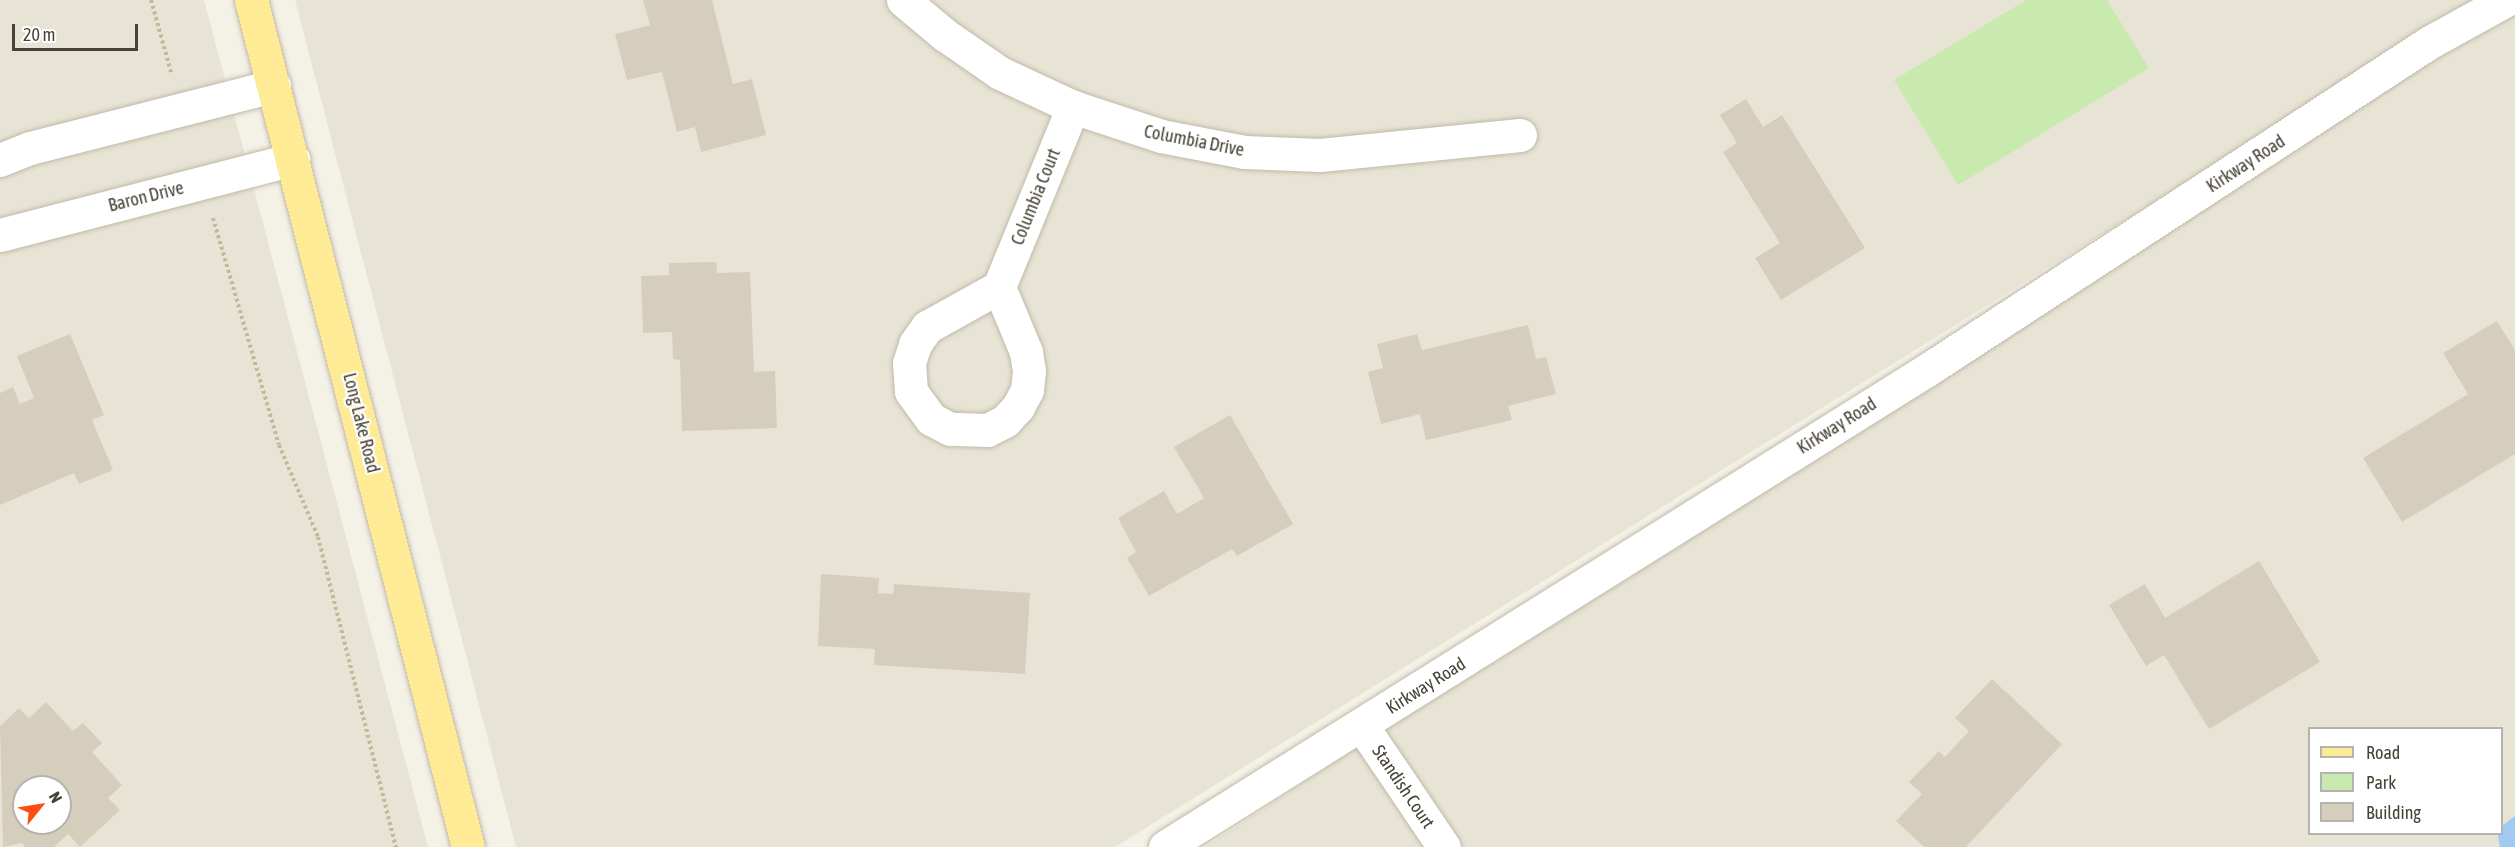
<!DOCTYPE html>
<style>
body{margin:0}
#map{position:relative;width:2515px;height:847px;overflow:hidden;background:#f4f1e7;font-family:"Asap Condensed",sans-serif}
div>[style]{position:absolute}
.residential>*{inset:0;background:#e8e4d5}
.green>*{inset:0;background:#c9eaae}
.water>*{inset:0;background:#a1caf3}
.building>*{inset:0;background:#d6cebc}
.path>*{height:4px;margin-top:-2px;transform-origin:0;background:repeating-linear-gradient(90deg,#c2b89a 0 3px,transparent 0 6px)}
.roads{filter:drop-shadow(0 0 2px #c0baa9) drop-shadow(0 0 2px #c0baa9)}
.minor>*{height:33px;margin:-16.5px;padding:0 16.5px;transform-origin:16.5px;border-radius:16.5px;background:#fff}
.major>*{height:33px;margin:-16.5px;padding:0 16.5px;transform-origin:16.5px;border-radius:16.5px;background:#ffeb95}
span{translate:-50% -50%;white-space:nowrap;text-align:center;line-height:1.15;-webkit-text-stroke:4.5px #fff;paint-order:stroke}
.street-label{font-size:18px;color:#474236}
.legend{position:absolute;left:2308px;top:727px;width:195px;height:108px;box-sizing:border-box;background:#fff;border:2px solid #b5b3af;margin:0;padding:8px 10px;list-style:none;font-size:18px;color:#474236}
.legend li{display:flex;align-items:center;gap:12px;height:30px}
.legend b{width:30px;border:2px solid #b5b3af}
.north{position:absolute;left:12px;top:775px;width:60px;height:60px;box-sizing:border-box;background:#fff;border:2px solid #b5b3af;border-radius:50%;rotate:60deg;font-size:16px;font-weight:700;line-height:24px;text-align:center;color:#474236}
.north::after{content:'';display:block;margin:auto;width:21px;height:27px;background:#ff4c13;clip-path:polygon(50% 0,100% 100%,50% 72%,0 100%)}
.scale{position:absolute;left:12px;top:24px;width:126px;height:27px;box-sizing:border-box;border:3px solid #474236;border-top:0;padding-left:8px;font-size:18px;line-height:21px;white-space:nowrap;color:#474236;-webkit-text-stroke:4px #fff;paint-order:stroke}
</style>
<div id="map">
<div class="residential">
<div style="clip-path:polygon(evenodd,0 0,204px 0,428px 847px,0 847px,0 0,24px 787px,60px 787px,60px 823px,24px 823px,24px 787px)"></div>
<div style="clip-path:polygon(295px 0,2479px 0,1115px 847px,516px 847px)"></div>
<div style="clip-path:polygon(evenodd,2499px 0,2515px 0,2515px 847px,1205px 847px,2499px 0,2310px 728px,2502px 728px,2502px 834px,2310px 834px,2310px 728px)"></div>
</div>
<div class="green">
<div style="clip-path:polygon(2026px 0,2107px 0,2149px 68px,1958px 185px,1894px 80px)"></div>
</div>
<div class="water">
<div style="clip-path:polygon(2515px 816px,2515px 847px,2500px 847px,2498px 837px,2502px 826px)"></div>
</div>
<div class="building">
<div style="clip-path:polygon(643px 0,712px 0,733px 84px,752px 79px,766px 135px,701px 152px,695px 127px,677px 132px,662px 72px,627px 80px,615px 34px,650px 25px)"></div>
<div style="clip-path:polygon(1746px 99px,1763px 127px,1782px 115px,1865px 248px,1781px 300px,1755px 258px,1780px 243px,1723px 152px,1737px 143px,1720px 115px)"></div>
<div style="clip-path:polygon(716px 262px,717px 273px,750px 272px,754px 372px,775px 371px,777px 428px,682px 431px,680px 360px,673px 359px,672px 332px,643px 333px,641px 276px,669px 275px,669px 263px)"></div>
<div style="clip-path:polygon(2497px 321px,2515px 350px,2515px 454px,2402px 522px,2363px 458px,2468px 394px,2443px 353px)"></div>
<div style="clip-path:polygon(1528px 325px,1536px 359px,1546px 357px,1556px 394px,1508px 406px,1512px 420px,1426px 440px,1420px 414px,1381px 424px,1368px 372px,1383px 368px,1377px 344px,1417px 334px,1422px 350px)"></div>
<div style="clip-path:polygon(70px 334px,104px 415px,92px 420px,113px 470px,79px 484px,74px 473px,0 505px,0 393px,13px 387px,20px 404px,34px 398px,17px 356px)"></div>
<div style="clip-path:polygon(1230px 415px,1293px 524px,1237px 556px,1232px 549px,1149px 596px,1127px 558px,1136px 552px,1118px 518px,1164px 491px,1177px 514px,1204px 498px,1174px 447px)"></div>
<div style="clip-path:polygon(2259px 561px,2320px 662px,2209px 729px,2164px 655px,2146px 666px,2109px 605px,2145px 584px,2165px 618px)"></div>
<div style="clip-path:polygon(821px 574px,879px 578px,878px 593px,893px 594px,894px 584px,1030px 593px,1025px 674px,874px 665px,875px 649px,818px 646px)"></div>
<div style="clip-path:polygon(1992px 679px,2062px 744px,1966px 847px,1924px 847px,1896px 821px,1922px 794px,1909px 782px,1939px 751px,1945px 757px,1969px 731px,1955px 718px)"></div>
<div style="clip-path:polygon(evenodd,46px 702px,73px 731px,83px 723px,102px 743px,92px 752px,122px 785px,108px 798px,120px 810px,80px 847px,68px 834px,54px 847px,25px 847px,22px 843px,3px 847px,0 726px,19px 708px,29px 718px,46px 702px,24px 787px,60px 787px,60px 823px,24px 823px,24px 787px)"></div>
</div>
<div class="path">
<div style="left:151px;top:0;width:75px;rotate:74.5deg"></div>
<div style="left:213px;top:218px;width:236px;rotate:73.8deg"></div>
<div style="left:279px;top:445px;width:100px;rotate:67deg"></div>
<div style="left:318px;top:537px;width:320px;rotate:75.9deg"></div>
</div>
<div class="roads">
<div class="minor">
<div style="left:903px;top:0;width:55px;rotate:39.8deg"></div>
<div style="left:945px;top:35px;width:67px;rotate:34.6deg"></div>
<div style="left:1000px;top:73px;width:81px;rotate:25deg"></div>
<div style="left:1073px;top:107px;width:93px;rotate:18.2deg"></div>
<div style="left:1161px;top:136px;width:85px;rotate:10.9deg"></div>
<div style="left:1244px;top:152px;width:76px;rotate:2.3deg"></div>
<div style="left:1320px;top:155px;width:201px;rotate:-5.7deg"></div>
<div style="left:0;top:160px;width:32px;rotate:-22deg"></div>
<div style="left:30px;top:148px;width:252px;rotate:-14.3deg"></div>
<div style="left:0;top:235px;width:303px;rotate:-14.5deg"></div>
<div style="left:999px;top:287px;width:70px;rotate:67.4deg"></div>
<div style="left:1026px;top:352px;width:19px;rotate:81deg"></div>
<div style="left:1029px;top:371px;width:19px;rotate:96deg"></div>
<div style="left:1027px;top:390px;width:19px;rotate:118deg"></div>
<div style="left:1018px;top:407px;width:19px;rotate:133deg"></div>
<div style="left:1005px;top:421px;width:20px;rotate:153deg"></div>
<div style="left:987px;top:430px;width:37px;rotate:-178deg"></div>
<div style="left:950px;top:429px;width:21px;rotate:-152deg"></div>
<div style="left:931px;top:419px;width:34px;rotate:-126deg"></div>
<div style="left:911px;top:391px;width:28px;rotate:-94deg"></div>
<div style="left:909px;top:363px;width:20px;rotate:-72deg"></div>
<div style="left:915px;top:344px;width:21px;rotate:-55deg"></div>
<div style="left:927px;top:327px;width:82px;rotate:-29.1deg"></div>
<div style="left:999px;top:287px;width:195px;rotate:-67.7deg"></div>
<div style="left:1362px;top:726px;width:146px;rotate:55.9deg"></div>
<div style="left:1165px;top:847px;width:899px;rotate:-32.05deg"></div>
<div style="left:1927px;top:370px;width:600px;rotate:-33.11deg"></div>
<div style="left:2430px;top:42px;width:87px;rotate:-28.9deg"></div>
</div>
<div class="major">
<div style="left:251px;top:0;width:874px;rotate:75.63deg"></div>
</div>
</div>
<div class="street-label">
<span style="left:1194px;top:141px;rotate:11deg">Columbia Drive</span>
<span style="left:2246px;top:164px;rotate:-33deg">Kirkway Road</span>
<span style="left:146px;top:197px;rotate:-14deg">Baron Drive</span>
<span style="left:1036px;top:197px;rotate:-68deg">Columbia Court</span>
<span style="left:361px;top:423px;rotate:76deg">Long Lake Road</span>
<span style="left:1837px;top:426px;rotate:-32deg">Kirkway Road</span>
<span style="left:1426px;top:686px;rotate:-32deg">Kirkway Road</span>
<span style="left:1403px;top:787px;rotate:56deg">Standish Court</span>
</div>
<ul class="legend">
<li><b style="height:8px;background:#ffeb95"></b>Road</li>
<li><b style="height:16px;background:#c9eaae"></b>Park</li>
<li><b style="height:16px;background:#d6cebc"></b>Building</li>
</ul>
<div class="north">N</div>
<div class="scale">20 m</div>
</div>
